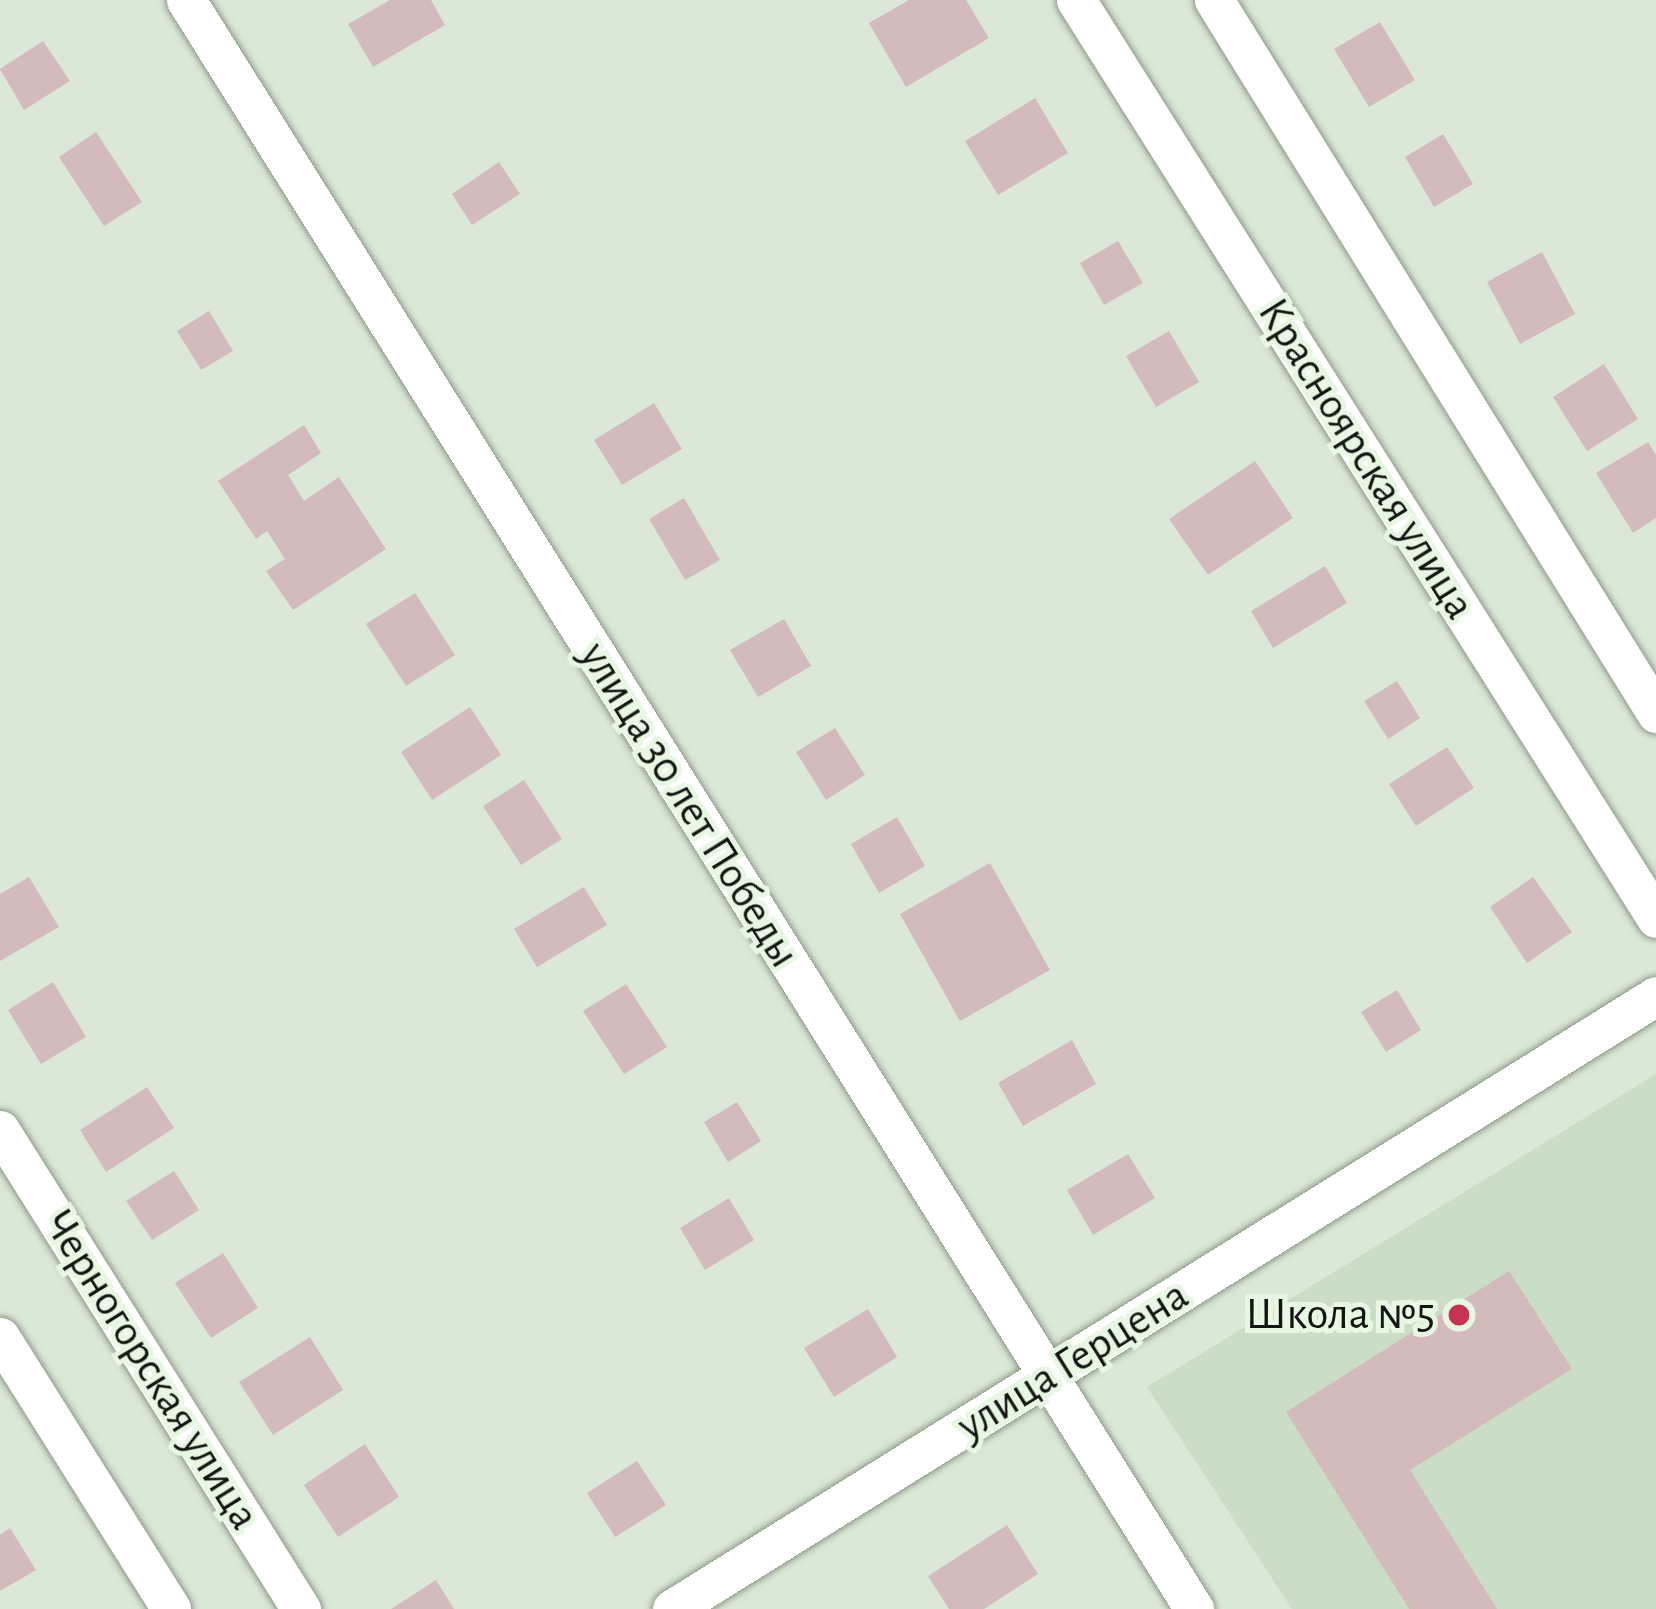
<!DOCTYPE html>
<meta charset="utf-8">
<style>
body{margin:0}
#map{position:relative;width:1656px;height:1609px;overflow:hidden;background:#dbe8d7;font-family:"Alegreya Sans",sans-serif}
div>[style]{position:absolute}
.built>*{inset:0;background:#cbddc6}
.building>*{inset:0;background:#d3bbbd}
.roads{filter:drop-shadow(0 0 3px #8e9b8a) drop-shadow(0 0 3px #8e9b8a)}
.minor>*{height:39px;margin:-19.5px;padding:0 19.5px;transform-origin:19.5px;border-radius:19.5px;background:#fff}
.dots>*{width:33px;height:33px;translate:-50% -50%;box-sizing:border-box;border:6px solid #e8f6e4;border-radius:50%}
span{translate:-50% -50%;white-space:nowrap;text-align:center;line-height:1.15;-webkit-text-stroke:10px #e8f6e4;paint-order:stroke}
.street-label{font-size:45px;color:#121611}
.poi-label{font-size:45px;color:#121611}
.right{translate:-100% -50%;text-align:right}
</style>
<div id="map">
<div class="built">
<div style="clip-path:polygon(1656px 1074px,1656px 1609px,1292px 1609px,1147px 1387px)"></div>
</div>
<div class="building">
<div style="clip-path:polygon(390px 0,431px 0,445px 25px,373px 67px,348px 24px)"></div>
<div style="clip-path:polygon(909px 0,966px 0,989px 38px,906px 87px,869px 23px)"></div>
<div style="clip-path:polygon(1380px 22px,1415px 80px,1369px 107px,1334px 49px)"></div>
<div style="clip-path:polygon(43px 41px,70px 81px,24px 110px,0 69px)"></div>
<div style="clip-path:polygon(1035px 98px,1068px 153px,998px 195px,965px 141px)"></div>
<div style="clip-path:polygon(96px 132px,142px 202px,104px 226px,59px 157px)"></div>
<div style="clip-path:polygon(1443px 134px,1473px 184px,1434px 207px,1405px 157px)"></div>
<div style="clip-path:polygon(499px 162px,520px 194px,472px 225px,452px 194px)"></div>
<div style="clip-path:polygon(1118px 241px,1143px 283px,1104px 305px,1080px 263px)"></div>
<div style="clip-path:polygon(1542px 252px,1575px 314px,1520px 344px,1487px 282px)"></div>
<div style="clip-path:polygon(209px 311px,233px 351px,201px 370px,177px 331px)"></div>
<div style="clip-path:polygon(1169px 331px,1199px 382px,1156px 407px,1126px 356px)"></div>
<div style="clip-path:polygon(1604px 364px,1638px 419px,1587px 451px,1553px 397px)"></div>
<div style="clip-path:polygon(654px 403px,682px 449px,622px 485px,594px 440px)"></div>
<div style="clip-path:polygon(304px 425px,321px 453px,288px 475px,304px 501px,339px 477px,386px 549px,293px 610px,266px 571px,285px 559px,267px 531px,256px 539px,218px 481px)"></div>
<div style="clip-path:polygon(1648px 442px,1656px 455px,1656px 518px,1633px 533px,1596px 473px)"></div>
<div style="clip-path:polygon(1255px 461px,1293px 518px,1208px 575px,1169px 519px)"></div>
<div style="clip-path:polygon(684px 498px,720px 560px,685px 580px,649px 519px)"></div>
<div style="clip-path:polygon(1325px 566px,1347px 603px,1273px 648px,1251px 611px)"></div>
<div style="clip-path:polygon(415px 593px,455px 655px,406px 686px,366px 624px)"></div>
<div style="clip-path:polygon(784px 619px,811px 666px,758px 697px,730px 650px)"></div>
<div style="clip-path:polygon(1397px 681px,1420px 718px,1388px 739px,1364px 701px)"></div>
<div style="clip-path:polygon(470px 707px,501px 755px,432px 800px,401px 752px)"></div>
<div style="clip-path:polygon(835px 728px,865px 775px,826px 800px,796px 752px)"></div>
<div style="clip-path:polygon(1447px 747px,1474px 788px,1416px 826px,1389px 784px)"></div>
<div style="clip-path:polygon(524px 780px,562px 839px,521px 865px,483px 806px)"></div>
<div style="clip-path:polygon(897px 817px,925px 866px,879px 893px,851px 844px)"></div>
<div style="clip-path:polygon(990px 863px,1050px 970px,960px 1021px,900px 914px)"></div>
<div style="clip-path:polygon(29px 877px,59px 927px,0 961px,0 894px)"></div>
<div style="clip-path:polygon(1533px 877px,1572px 932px,1527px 963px,1490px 907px)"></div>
<div style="clip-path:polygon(584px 887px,607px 925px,537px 967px,514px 929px)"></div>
<div style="clip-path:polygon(53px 982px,86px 1037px,41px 1064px,8px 1010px)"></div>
<div style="clip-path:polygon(626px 984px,667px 1047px,624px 1074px,583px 1011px)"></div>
<div style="clip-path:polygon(1397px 990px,1421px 1030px,1386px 1052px,1361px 1012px)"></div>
<div style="clip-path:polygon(1072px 1040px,1096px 1084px,1023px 1126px,998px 1083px)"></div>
<div style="clip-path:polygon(147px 1087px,174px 1128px,106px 1172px,80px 1130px)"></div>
<div style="clip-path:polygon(737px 1102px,761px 1141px,728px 1162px,704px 1122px)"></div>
<div style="clip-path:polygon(1128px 1154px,1155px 1198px,1093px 1235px,1067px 1190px)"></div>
<div style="clip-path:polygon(174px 1171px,199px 1210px,152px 1240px,126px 1201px)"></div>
<div style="clip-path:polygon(729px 1198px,754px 1240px,705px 1270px,680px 1228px)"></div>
<div style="clip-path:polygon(223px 1253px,258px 1308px,211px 1338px,175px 1283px)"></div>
<div style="clip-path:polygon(1509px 1271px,1572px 1369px,1410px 1470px,1497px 1609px,1409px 1609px,1286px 1412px)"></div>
<div style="clip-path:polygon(868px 1309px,897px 1357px,834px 1397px,804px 1348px)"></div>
<div style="clip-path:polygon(310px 1337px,343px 1390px,273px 1435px,239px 1382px)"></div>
<div style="clip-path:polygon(365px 1444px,399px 1497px,338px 1537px,304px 1485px)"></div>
<div style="clip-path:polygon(637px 1461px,666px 1505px,615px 1537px,587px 1493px)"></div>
<div style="clip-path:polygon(1007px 1525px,1038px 1574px,984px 1609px,949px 1609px,928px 1576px)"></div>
<div style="clip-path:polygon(10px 1528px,36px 1570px,0 1591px,0 1535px)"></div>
<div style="clip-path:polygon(436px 1580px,454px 1609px,391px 1609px)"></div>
</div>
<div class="roads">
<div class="minor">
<div style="left:186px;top:0;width:1899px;rotate:57.93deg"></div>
<div style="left:1076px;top:0;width:1086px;rotate:57.71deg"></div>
<div style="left:1214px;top:0;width:839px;rotate:58.2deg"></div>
<div style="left:0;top:1130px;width:566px;rotate:57.86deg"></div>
<div style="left:0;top:1337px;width:321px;rotate:57.8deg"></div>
<div style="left:672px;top:1609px;width:1159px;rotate:-31.92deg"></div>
</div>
</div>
<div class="dots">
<div style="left:1459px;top:1315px;background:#c43454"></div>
</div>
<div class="street-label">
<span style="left:1366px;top:459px;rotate:58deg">Красноярская улица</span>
<span style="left:689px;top:805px;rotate:58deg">улица 30 лет Победы</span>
<span style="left:1073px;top:1361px;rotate:-32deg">улица Герцена</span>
<span style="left:151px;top:1370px;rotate:58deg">Черногорская улица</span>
</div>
<div class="poi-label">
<span class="right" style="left:1435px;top:1315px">Школа №5</span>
</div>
</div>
